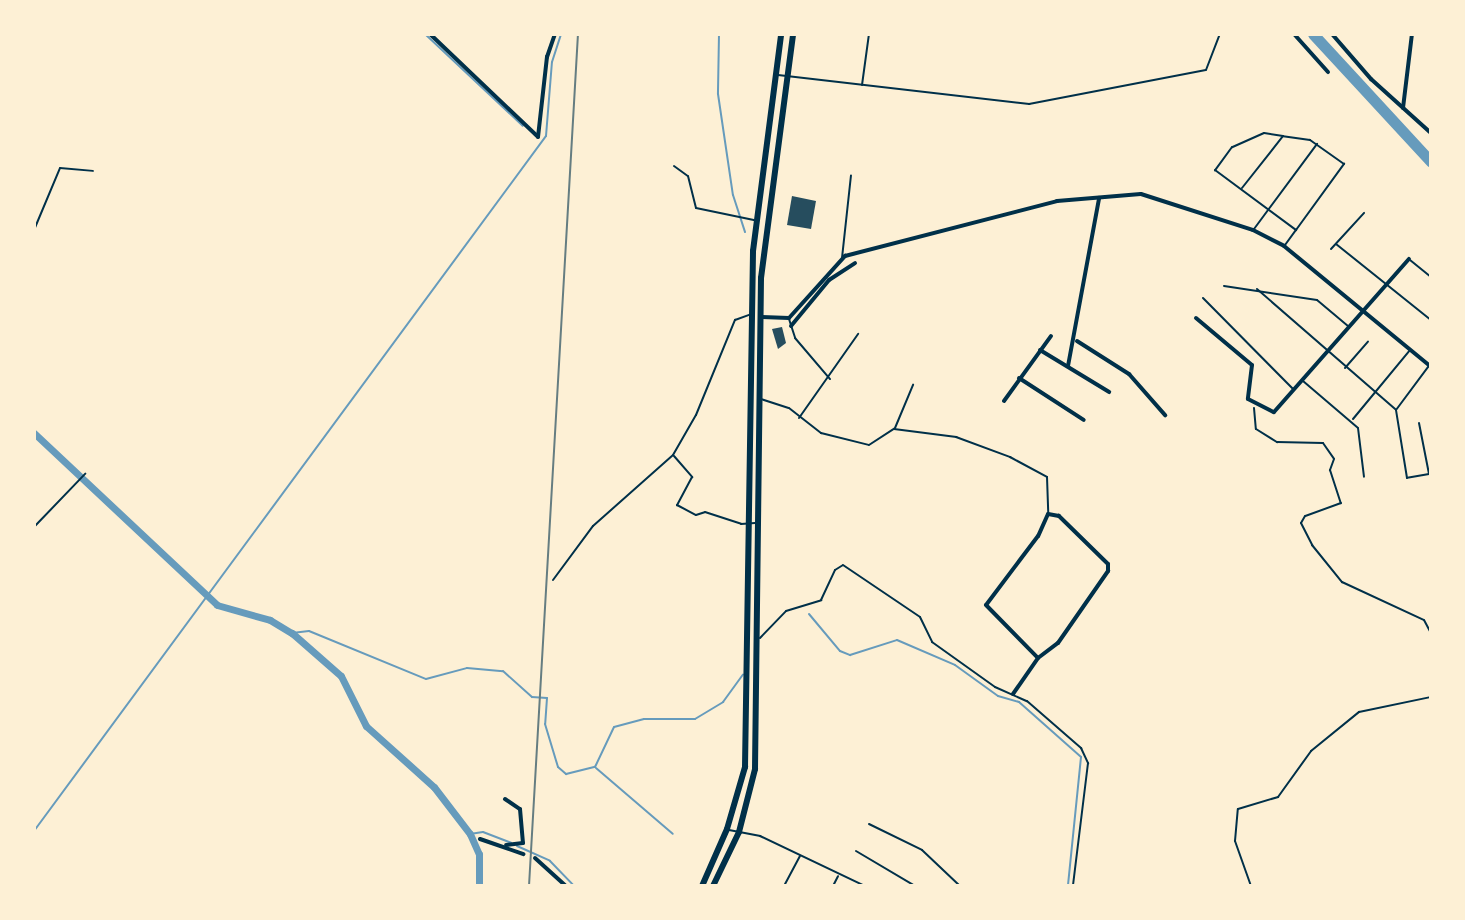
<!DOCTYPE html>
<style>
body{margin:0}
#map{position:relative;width:1465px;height:920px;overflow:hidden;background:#fdf0d5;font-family:"Playfair Display",serif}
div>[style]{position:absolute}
.stream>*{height:2px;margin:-1px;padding:0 1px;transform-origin:1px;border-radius:1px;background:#669bbc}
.canal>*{height:7px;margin:-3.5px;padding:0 3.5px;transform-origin:3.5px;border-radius:3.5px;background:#669bbc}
.river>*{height:11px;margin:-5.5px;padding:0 5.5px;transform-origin:5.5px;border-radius:5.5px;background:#669bbc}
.building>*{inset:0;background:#264d5e}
.path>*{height:2px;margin:-1px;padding:0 1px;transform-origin:1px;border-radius:1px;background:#003049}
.service>*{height:2px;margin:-1px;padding:0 1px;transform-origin:1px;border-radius:1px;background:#003049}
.minor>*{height:4px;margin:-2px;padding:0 2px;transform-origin:2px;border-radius:2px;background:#003049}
.primary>*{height:6px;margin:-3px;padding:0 3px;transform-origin:3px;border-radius:3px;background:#003049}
.rail>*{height:2px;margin:-1px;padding:0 1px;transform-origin:1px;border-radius:1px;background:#657d81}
span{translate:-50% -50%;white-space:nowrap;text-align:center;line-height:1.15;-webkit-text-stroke:6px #fdf0d5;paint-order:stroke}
.frame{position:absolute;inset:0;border:36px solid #fdf0d5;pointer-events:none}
</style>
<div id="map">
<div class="stream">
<div style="left:425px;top:34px;width:134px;rotate:43.2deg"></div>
<div style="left:719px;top:34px;width:60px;rotate:91deg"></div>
<div style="left:718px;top:94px;width:102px;rotate:81.6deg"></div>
<div style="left:733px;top:195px;width:39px;rotate:72deg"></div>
<div style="left:809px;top:614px;width:48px;rotate:50deg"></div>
<div style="left:840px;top:651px;width:11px;rotate:22deg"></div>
<div style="left:850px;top:655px;width:49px;rotate:-17.7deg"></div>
<div style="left:897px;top:640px;width:63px;rotate:23.3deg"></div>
<div style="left:955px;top:665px;width:53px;rotate:35.8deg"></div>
<div style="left:998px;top:696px;width:22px;rotate:16deg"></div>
<div style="left:1019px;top:702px;width:83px;rotate:41.6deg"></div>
<div style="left:1081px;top:757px;width:130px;rotate:95.8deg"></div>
<div style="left:292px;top:633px;width:17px;rotate:-7deg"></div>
<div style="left:309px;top:631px;width:126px;rotate:22.3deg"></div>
<div style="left:426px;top:679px;width:42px;rotate:-15deg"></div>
<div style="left:467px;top:668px;width:36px;rotate:5deg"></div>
<div style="left:503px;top:671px;width:39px;rotate:42deg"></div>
<div style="left:532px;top:697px;width:15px;rotate:4deg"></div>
<div style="left:547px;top:698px;width:26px;rotate:94deg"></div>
<div style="left:545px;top:724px;width:45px;rotate:73.2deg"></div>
<div style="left:558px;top:767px;width:11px;rotate:41deg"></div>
<div style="left:566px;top:774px;width:30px;rotate:-14deg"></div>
<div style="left:595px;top:767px;width:44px;rotate:-64.6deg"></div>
<div style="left:614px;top:727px;width:31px;rotate:-15deg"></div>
<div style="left:644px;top:719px;width:51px"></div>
<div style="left:695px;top:719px;width:33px;rotate:-31deg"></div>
<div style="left:723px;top:702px;width:34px;rotate:-54deg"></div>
<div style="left:596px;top:768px;width:101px;rotate:40.6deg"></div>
<div style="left:34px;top:831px;width:863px;rotate:-53.62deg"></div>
<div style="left:546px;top:136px;width:74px;rotate:-85.4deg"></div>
<div style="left:552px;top:62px;width:29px;rotate:-72deg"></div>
<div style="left:470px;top:834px;width:13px;rotate:-9deg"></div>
<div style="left:483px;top:832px;width:30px;rotate:21deg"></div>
<div style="left:517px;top:846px;width:36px;rotate:24deg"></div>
<div style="left:550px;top:861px;width:35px;rotate:46deg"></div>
</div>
<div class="canal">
<div style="left:34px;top:433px;width:251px;rotate:43.2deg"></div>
<div style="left:217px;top:605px;width:55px;rotate:15.8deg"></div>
<div style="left:270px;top:620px;width:26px;rotate:31deg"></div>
<div style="left:292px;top:633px;width:65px;rotate:41.3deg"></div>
<div style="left:341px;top:676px;width:56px;rotate:63.4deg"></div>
<div style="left:366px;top:726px;width:91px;rotate:41.9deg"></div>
<div style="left:434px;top:787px;width:59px;rotate:52.5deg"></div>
<div style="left:470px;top:834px;width:22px;rotate:66deg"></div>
<div style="left:479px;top:854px;width:32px;rotate:90deg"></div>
</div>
<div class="river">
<div style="left:1313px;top:34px;width:174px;rotate:47.3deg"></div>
</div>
<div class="building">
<div style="clip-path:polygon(792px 196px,816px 201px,811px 229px,787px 225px)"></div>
<div style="clip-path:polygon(782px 327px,786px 343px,778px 349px,772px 329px)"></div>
</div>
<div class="path">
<div style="left:1254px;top:408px;width:21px;rotate:85deg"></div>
<div style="left:1256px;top:429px;width:25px;rotate:32deg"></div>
<div style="left:1277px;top:442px;width:46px;rotate:1.2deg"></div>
<div style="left:1323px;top:443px;width:19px;rotate:55deg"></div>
<div style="left:1334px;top:459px;width:12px;rotate:110deg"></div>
<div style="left:1330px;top:470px;width:35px;rotate:72deg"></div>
<div style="left:1341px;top:503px;width:38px;rotate:160deg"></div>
<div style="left:1305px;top:516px;width:8px;rotate:120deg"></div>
<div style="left:1301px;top:523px;width:25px;rotate:63deg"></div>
<div style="left:1312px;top:545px;width:48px;rotate:51deg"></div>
<div style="left:1342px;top:582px;width:90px;rotate:24.9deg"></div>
<div style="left:1424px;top:620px;width:15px;rotate:62deg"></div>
<div style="left:1251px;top:886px;width:48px;rotate:-109.6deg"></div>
<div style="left:1235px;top:841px;width:32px;rotate:-85deg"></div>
<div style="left:1238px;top:809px;width:42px;rotate:-16.7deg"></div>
<div style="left:1278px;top:797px;width:57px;rotate:-54.3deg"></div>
<div style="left:1311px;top:751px;width:62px;rotate:-39.1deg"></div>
<div style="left:1359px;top:712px;width:74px;rotate:-11.8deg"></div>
</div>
<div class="service">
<div style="left:778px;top:75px;width:253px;rotate:6.6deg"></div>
<div style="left:1029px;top:104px;width:180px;rotate:-10.9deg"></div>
<div style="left:1206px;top:70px;width:39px;rotate:-69deg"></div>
<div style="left:862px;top:85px;width:51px;rotate:-82.2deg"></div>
<div style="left:674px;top:166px;width:17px;rotate:36deg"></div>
<div style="left:688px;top:176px;width:33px;rotate:76deg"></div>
<div style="left:696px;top:208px;width:59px;rotate:11.7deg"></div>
<div style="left:1242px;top:188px;width:66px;rotate:-51.7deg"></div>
<div style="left:1254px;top:229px;width:106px;rotate:-53.5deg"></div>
<div style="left:34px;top:230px;width:67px;rotate:-67.2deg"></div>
<div style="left:60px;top:168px;width:33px;rotate:5deg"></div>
<div style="left:1336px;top:244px;width:122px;rotate:38.7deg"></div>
<div style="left:1285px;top:245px;width:19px;rotate:-54deg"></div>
<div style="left:1296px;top:230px;width:82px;rotate:-54deg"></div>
<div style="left:1344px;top:164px;width:42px;rotate:-144.8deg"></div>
<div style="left:1310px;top:140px;width:27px;rotate:-172deg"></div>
<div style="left:1283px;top:136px;width:19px;rotate:-171deg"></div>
<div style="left:1264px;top:133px;width:35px;rotate:156deg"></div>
<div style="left:1232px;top:147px;width:29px;rotate:126deg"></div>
<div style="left:1215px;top:170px;width:101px;rotate:36.5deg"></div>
<div style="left:1331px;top:249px;width:49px;rotate:-47.5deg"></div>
<div style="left:842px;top:258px;width:83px;rotate:-83.8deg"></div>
<div style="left:1410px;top:260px;width:27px;rotate:39deg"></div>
<div style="left:1224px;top:286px;width:94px;rotate:8.6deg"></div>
<div style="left:1317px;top:300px;width:40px;rotate:40deg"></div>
<div style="left:1257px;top:289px;width:183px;rotate:41deg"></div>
<div style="left:1203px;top:298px;width:127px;rotate:45.3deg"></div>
<div style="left:789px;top:319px;width:20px;rotate:72deg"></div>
<div style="left:795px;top:338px;width:54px;rotate:49.5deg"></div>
<div style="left:1345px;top:368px;width:35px;rotate:-49deg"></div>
<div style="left:1303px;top:381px;width:72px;rotate:40.5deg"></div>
<div style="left:1358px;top:428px;width:49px;rotate:83deg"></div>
<div style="left:761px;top:399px;width:29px;rotate:18deg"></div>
<div style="left:789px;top:408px;width:41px;rotate:38deg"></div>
<div style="left:821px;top:433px;width:49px;rotate:14deg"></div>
<div style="left:869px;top:445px;width:30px;rotate:-33deg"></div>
<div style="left:894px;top:429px;width:63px;rotate:7.4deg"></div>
<div style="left:956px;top:437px;width:58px;rotate:20.3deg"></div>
<div style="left:1010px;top:457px;width:42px;rotate:28.4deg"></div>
<div style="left:1047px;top:477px;width:35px;rotate:88deg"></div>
<div style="left:799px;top:418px;width:103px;rotate:-54.9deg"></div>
<div style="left:1353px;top:419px;width:89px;rotate:-50.4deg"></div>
<div style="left:1419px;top:423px;width:52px;rotate:78.9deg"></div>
<div style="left:1429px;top:474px;width:22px;rotate:170deg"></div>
<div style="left:1407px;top:478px;width:69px;rotate:-99.2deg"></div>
<div style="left:1396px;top:410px;width:59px;rotate:-53.3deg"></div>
<div style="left:895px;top:428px;width:47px;rotate:-67.3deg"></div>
<div style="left:674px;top:456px;width:28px;rotate:49deg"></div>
<div style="left:692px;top:477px;width:32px;rotate:118deg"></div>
<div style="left:677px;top:505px;width:21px;rotate:28deg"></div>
<div style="left:696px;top:515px;width:9px;rotate:-18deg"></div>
<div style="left:705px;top:512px;width:38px;rotate:18deg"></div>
<div style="left:741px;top:524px;width:14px;rotate:-4deg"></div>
<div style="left:34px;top:527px;width:74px;rotate:-46.1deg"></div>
<div style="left:553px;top:580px;width:67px;rotate:-53.5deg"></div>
<div style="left:593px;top:526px;width:107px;rotate:-41.6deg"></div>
<div style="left:673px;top:455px;width:46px;rotate:-60.1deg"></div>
<div style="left:696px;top:415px;width:103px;rotate:-67.7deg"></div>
<div style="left:735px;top:320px;width:15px;rotate:-20deg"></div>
<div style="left:760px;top:638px;width:37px;rotate:-46deg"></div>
<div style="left:786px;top:611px;width:37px;rotate:-17deg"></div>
<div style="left:821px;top:600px;width:33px;rotate:-65deg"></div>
<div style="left:835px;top:570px;width:9px;rotate:-32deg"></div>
<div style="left:843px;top:565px;width:93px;rotate:34deg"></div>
<div style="left:920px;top:617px;width:28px;rotate:64deg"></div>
<div style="left:932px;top:642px;width:77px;rotate:35.5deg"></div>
<div style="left:995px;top:687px;width:35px;rotate:24deg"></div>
<div style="left:1027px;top:701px;width:72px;rotate:41deg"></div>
<div style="left:1081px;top:748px;width:17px;rotate:65deg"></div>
<div style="left:1088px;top:763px;width:124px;rotate:97deg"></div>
<div style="left:869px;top:824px;width:59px;rotate:26.1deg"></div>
<div style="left:922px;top:850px;width:52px;rotate:43.5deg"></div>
<div style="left:729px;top:830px;width:32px;rotate:11deg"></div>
<div style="left:760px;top:836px;width:116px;rotate:25.5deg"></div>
<div style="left:856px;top:851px;width:69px;rotate:30.7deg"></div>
<div style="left:784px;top:886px;width:34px;rotate:-62deg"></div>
<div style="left:833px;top:886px;width:11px;rotate:-63deg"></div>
</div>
<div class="minor">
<div style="left:430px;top:34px;width:149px;rotate:43.6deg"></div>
<div style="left:538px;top:137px;width:81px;rotate:-83.6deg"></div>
<div style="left:547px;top:57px;width:24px;rotate:-71deg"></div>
<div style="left:1294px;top:34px;width:51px;rotate:48.2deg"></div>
<div style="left:1332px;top:34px;width:60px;rotate:49.1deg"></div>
<div style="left:1371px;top:79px;width:81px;rotate:42deg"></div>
<div style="left:1403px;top:108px;width:75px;rotate:-83.1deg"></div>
<div style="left:760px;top:317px;width:29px;rotate:2deg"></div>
<div style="left:789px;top:318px;width:84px;rotate:-47.9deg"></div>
<div style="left:845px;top:256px;width:219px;rotate:-14.5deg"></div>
<div style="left:1057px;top:201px;width:84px;rotate:-4.8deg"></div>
<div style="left:1141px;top:194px;width:118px;rotate:17.8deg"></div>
<div style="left:1253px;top:230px;width:35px;rotate:27deg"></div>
<div style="left:1284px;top:246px;width:189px;rotate:39.4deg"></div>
<div style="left:1196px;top:318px;width:73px;rotate:40deg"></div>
<div style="left:1252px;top:365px;width:34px;rotate:97deg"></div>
<div style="left:1248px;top:399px;width:29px;rotate:27deg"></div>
<div style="left:1274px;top:412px;width:204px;rotate:-48.6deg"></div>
<div style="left:791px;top:326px;width:60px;rotate:-50.4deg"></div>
<div style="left:829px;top:280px;width:31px;rotate:-33deg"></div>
<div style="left:1077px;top:341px;width:62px;rotate:32.4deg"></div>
<div style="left:1129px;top:374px;width:55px;rotate:48.7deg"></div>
<div style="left:1040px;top:350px;width:81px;rotate:31.3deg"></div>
<div style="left:1068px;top:366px;width:171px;rotate:-79.5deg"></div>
<div style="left:1019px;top:378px;width:77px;rotate:32.9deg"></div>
<div style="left:1004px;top:401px;width:80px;rotate:-54.1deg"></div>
<div style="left:1013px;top:694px;width:44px;rotate:-55.2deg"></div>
<div style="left:1038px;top:658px;width:25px;rotate:-37deg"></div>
<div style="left:1058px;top:643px;width:88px;rotate:-55.2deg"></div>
<div style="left:1108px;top:571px;width:7px;rotate:-90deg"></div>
<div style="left:1108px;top:564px;width:69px;rotate:-135.6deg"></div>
<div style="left:1059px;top:516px;width:11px;rotate:-170deg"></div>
<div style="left:1048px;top:514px;width:24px;rotate:114deg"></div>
<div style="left:1038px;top:536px;width:86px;rotate:127deg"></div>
<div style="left:986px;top:605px;width:74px;rotate:45.5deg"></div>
<div style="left:505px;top:799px;width:18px;rotate:34deg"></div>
<div style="left:520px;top:809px;width:34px;rotate:85deg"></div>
<div style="left:523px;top:843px;width:17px;rotate:173deg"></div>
<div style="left:480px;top:839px;width:46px;rotate:19.2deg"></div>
<div style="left:535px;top:858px;width:42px;rotate:42.1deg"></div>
</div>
<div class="primary">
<div style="left:702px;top:886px;width:62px;rotate:-66.3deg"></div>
<div style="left:727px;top:829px;width:65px;rotate:-73.8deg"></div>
<div style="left:745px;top:767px;width:516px;rotate:-89.11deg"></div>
<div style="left:753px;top:251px;width:219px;rotate:-82.6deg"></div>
<div style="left:713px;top:886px;width:60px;rotate:-64.3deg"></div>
<div style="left:739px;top:832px;width:65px;rotate:-75.7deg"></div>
<div style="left:755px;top:769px;width:491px;rotate:-89.3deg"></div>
<div style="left:761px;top:278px;width:246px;rotate:-82.5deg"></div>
</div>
<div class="rail">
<div style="left:529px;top:886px;width:853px;rotate:-86.71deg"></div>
</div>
<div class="frame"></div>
</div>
